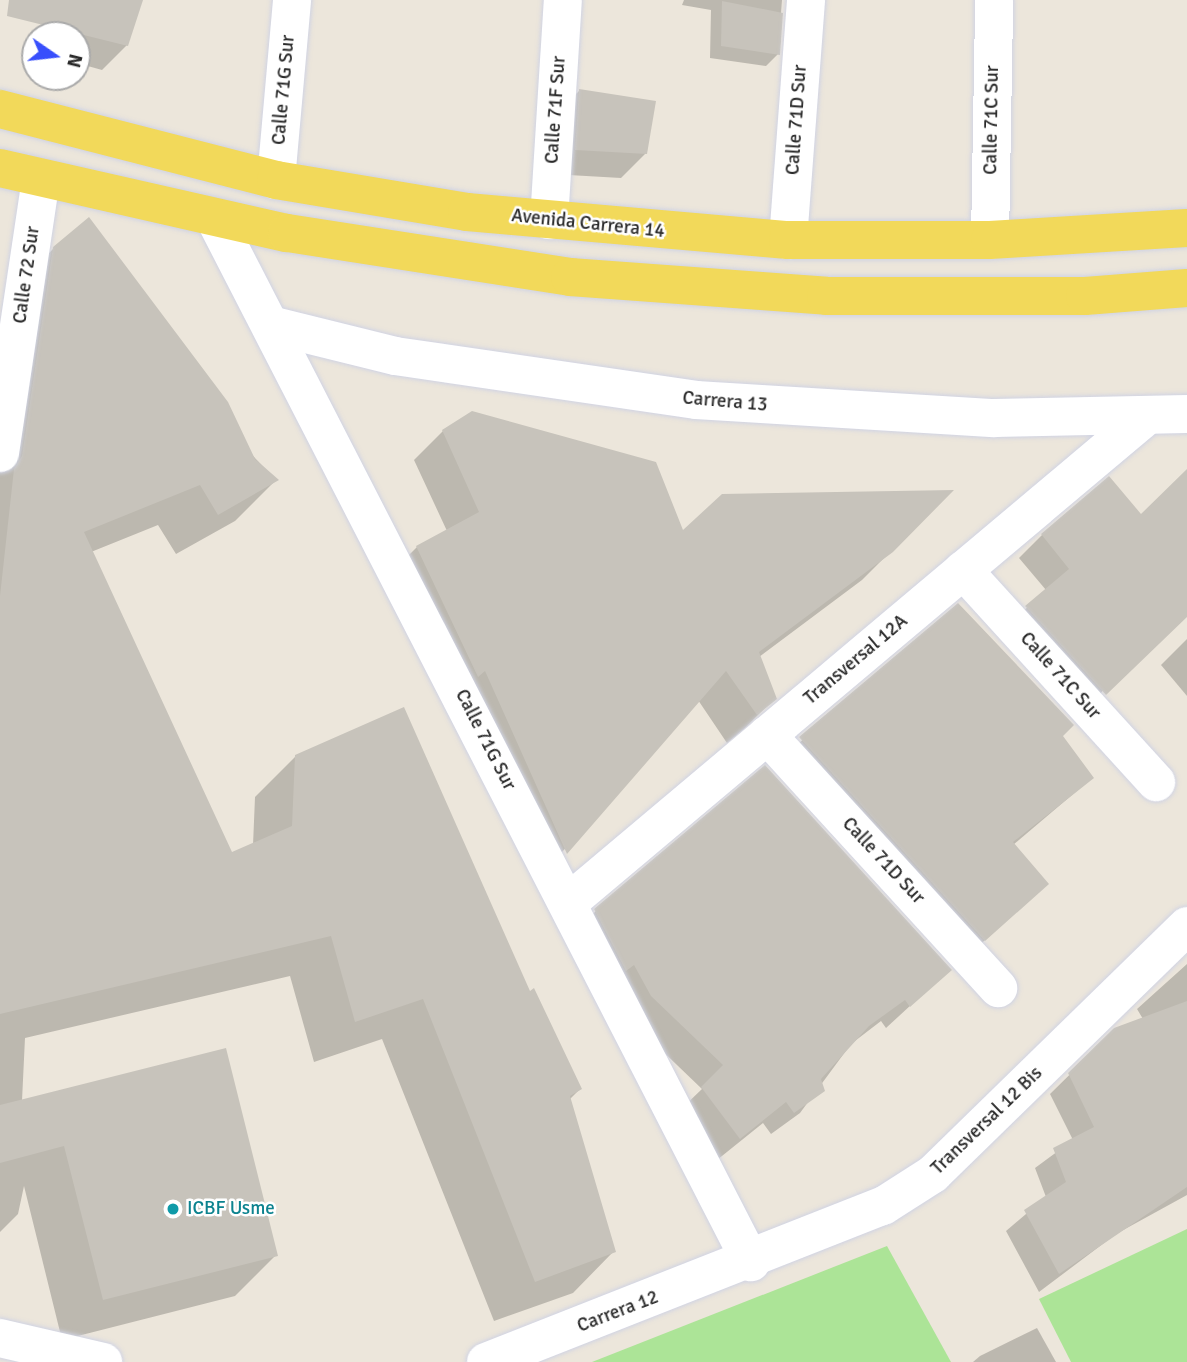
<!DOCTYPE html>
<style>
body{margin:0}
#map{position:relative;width:1187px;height:1362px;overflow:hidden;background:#ece6db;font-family:Signika,sans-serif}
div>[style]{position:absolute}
.green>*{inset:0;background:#ace497}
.shadow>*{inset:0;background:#0003}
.building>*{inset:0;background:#c7c3bb}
.roads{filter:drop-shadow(0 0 2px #d0d3e3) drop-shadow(0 0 2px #d0d3e3)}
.street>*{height:38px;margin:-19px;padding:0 19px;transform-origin:19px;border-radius:19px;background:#fff}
.primary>*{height:38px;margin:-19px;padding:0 19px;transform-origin:19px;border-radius:19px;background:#f2d95a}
.dots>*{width:19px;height:19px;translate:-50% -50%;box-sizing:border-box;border:4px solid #fff;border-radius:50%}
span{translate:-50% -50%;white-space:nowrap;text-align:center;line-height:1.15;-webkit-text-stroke:5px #fff;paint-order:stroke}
.street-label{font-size:19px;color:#2a2a2a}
.culture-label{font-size:19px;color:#0d838f}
.left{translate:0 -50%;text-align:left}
.north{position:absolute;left:21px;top:21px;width:70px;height:70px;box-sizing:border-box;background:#fff;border:2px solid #aaa;border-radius:50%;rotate:104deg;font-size:19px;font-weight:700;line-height:28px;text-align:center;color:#2a2a2a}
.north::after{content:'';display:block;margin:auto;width:24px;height:32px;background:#384ffc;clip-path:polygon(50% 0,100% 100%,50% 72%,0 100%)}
</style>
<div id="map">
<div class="green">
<div style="clip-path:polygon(1187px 1229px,1187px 1362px,1071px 1362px,1039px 1299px)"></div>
<div style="clip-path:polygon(887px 1246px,951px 1362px,592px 1362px)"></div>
</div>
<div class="shadow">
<div style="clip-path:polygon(65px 0,141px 0,127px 45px,102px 70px,77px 63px,77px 35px,53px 35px)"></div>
<div style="clip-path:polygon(684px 0,782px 0,778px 54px,766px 66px,710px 58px,711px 10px,682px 5px)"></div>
<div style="clip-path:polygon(580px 90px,646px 153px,621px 178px,551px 174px,555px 115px)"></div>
<div style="clip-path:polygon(54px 248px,276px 480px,235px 521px,176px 554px,158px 525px,91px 552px,231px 854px,253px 845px,255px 797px,296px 756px,529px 993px,580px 1089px,569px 1100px,614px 1251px,573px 1293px,494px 1321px,382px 1039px,314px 1062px,290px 976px,25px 1038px,22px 1101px,276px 1255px,235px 1296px,62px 1340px,24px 1186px,18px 1214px,0 1232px,0 374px,13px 290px)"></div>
<div style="clip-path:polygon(443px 431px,682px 533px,950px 492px,862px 580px,759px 657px,775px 698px,746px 727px,727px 743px,698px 700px,537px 880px,388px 576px,417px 547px,447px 531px,414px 460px)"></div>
<div style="clip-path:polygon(1187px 472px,1187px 588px,1082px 716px,1003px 630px,1046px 590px,1019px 558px,1042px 535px,1141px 516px)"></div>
<div style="clip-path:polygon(958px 606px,1092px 778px,1013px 845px,1046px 884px,960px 963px,777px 762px)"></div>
<div style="clip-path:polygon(1187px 639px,1187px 696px,1161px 665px)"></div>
<div style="clip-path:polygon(596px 911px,949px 970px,886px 1028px,881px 1021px,851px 1044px,800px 1113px,771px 1134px,763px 1123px,717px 1160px,679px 1111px,702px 1089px,629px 1019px,573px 933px)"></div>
<div style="clip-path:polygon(1187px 964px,1187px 1195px,1116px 1234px,1039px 1292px,1006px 1231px,1046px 1197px,1035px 1168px,1073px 1140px,1050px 1094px,1115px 1030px,1143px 1019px,1137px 1009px)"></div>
<div style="clip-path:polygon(1037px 1328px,1056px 1362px,973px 1362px,980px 1356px)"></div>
</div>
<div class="building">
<div style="clip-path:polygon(9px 0,143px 0,128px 46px,7px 16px)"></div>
<div style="clip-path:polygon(722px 1px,783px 13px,780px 55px,721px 46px)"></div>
<div style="clip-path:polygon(579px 89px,656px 101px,647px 154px,575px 150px)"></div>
<div style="clip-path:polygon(89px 217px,228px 402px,255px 459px,279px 480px,218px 515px,200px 485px,84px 532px,232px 852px,292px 826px,295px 755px,404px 707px,530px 991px,534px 988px,582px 1089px,570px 1096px,616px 1252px,535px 1282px,423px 999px,355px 1022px,331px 936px,0 1014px,0 596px,14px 469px,22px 456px,53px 247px)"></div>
<div style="clip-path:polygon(472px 411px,656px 462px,683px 530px,722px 494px,954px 490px,893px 552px,759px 652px,777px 699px,757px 715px,726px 671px,567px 854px,485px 671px,478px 677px,416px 546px,479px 512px,442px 430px)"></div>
<div style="clip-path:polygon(1187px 469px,1187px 617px,1106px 695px,1025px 606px,1069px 569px,1041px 534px,1109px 476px,1141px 514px)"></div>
<div style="clip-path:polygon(958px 603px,1074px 725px,1063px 736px,1094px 778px,1013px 842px,1049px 884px,985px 941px,799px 737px)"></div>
<div style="clip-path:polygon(765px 765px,952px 970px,910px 1007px,905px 1000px,869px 1026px,821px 1079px,825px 1091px,794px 1113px,786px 1102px,740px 1139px,701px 1087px,723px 1065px,651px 996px,634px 965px,626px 971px,594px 909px)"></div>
<div style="clip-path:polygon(1187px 1001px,1187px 1187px,1059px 1274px,1024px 1210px,1066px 1182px,1053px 1148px,1094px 1127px,1068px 1073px,1114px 1028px)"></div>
<div style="clip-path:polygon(226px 1048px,278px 1256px,103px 1300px,64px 1146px,0 1163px,0 1105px)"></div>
</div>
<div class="roads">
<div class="street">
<div style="left:276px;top:180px;width:181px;rotate:-84.9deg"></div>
<div style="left:215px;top:219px;width:1173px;rotate:62.8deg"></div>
<div style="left:549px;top:220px;width:220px;rotate:-86.4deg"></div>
<div style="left:788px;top:240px;width:241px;rotate:-85.7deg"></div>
<div style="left:990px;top:240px;width:240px;rotate:-89deg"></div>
<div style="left:270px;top:325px;width:129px;rotate:13.9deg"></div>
<div style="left:395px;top:356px;width:304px;rotate:8.3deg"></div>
<div style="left:696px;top:400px;width:299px;rotate:3.5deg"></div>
<div style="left:994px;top:418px;width:193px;rotate:-1.2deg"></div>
<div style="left:0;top:453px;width:276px;rotate:-81.5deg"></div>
<div style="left:963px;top:570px;width:287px;rotate:47.7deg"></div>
<div style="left:767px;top:735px;width:343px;rotate:47.6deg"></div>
<div style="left:569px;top:902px;width:750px;rotate:-40.08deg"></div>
<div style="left:0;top:1338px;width:106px;rotate:13.1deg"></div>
<div style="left:486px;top:1362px;width:427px;rotate:-21.5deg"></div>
<div style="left:883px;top:1206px;width:59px;rotate:-32.6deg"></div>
<div style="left:933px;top:1174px;width:355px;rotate:-44.3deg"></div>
</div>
<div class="primary">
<div style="left:0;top:109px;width:285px;rotate:14.4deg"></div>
<div style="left:276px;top:180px;width:194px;rotate:9.5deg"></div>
<div style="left:467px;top:212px;width:322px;rotate:5deg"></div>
<div style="left:788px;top:240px;width:202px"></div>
<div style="left:990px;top:240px;width:197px;rotate:-3.5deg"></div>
<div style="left:0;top:168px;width:294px;rotate:12.8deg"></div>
<div style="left:287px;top:233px;width:286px;rotate:8.8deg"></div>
<div style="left:570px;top:277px;width:257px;rotate:4.2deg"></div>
<div style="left:826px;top:296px;width:259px"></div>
<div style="left:1085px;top:296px;width:102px;rotate:-4.5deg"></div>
</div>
</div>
<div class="dots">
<div style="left:173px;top:1209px;background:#0f9aa8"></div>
</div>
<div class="street-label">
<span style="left:284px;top:90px;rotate:-85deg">Calle 71G Sur</span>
<span style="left:556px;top:110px;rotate:-86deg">Calle 71F Sur</span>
<span style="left:797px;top:120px;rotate:-86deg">Calle 71D Sur</span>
<span style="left:992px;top:120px;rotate:-89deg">Calle 71C Sur</span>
<span style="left:588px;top:224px;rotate:6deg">Avenida Carrera 14</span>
<span style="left:27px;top:275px;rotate:-82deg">Calle 72 Sur</span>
<span style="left:725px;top:402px;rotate:5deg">Carrera 13</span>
<span style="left:856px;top:660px;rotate:-40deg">Transversal 12A</span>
<span style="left:1060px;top:676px;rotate:48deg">Calle 71C Sur</span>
<span style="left:485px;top:740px;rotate:63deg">Calle 71G Sur</span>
<span style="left:883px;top:861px;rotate:47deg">Calle 71D Sur</span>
<span style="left:987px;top:1121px;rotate:-44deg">Transversal 12 Bis</span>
<span style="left:618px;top:1312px;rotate:-21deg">Carrera 12</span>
</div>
<div class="culture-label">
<span class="left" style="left:187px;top:1209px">ICBF Usme</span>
</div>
<div class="north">N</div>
</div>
